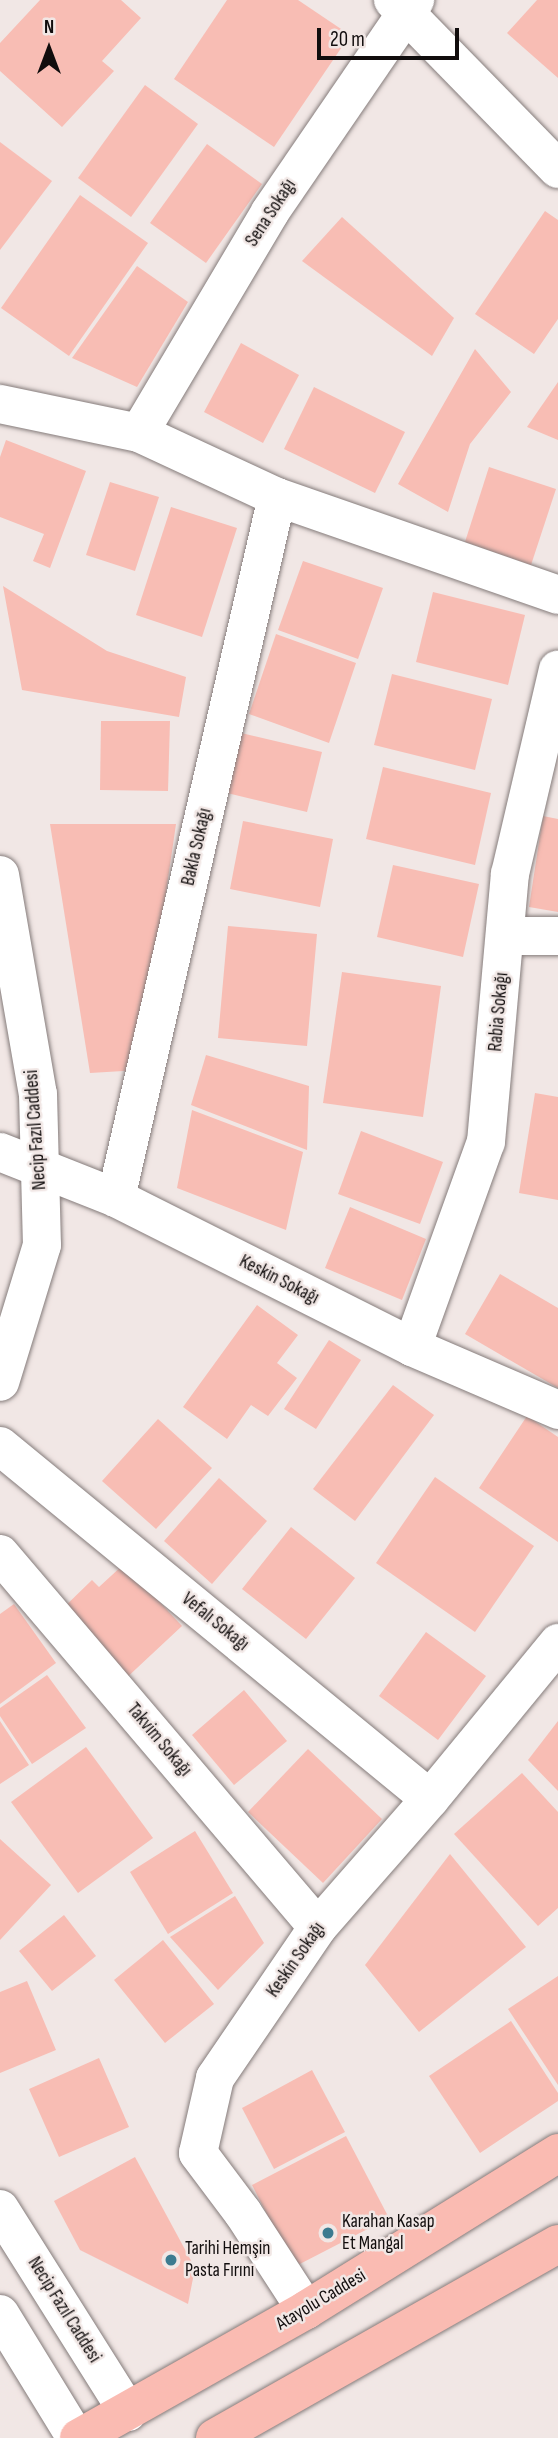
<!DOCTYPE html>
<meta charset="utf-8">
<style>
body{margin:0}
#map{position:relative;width:558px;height:2438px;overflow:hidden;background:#f1e7e5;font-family:"Sofia Sans Condensed",sans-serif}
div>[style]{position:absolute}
.building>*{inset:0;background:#f8bdb4}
.roads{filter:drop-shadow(0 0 2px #857c7b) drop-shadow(0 0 2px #857c7b)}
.minor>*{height:38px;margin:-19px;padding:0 19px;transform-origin:19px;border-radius:19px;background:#fff}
.major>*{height:38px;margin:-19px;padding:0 19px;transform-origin:19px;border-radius:19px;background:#fabbb2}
.dots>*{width:19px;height:19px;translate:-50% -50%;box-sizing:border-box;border:4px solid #f1e7e5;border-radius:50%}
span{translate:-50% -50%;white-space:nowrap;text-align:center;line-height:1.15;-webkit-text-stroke:5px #f1e7e5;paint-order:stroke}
.street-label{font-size:19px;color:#110d0d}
.poi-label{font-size:19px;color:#110d0d}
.left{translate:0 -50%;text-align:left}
.north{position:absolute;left:14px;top:14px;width:70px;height:70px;-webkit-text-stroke:5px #f1e7e5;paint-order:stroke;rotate:0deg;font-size:19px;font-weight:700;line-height:28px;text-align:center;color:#110d0d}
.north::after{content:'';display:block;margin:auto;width:24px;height:32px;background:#110d0d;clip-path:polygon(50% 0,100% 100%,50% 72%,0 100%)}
.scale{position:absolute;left:317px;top:28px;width:142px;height:32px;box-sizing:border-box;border:4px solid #110d0d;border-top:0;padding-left:9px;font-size:21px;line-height:24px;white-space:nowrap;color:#110d0d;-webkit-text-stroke:5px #f1e7e5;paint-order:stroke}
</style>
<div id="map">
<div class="building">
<div style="clip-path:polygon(40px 0,121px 0,141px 18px,102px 61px,114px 71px,62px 127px,0 71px,0 43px)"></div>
<div style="clip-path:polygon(227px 0,298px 0,350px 35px,274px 147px,174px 79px)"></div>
<div style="clip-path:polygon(537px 0,558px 0,558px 78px,507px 33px)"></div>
<div style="clip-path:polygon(145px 85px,198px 124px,131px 217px,78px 178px)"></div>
<div style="clip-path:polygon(0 142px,52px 181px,0 250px)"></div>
<div style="clip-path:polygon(207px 144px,262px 184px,206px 263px,150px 223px)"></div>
<div style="clip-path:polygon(80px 195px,148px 243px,69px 356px,1px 308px)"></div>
<div style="clip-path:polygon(545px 211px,558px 220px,558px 319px,534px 354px,475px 314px)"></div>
<div style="clip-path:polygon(342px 217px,454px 318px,432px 356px,302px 261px)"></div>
<div style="clip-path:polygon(137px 266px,188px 302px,137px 387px,72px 358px)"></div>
<div style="clip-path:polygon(241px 343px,299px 375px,263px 443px,204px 412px)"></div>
<div style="clip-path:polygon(475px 349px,511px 392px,470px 444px,448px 512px,398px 484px)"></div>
<div style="clip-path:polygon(558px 382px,558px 440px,527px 427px)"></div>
<div style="clip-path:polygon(314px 387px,405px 432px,375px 493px,284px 449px)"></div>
<div style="clip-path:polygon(6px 440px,86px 471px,50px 568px,33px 561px,44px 534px,0 517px,0 457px)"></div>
<div style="clip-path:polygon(489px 467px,556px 489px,531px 565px,465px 542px)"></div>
<div style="clip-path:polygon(110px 482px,159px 497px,135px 571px,86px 555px)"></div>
<div style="clip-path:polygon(171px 507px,237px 528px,202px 637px,136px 615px)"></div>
<div style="clip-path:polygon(303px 561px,383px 588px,358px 659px,278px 630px)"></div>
<div style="clip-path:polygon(3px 586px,107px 651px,186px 677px,179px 717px,22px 690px)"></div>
<div style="clip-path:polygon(433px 592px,525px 615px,508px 685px,416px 662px)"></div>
<div style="clip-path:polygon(276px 634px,356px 663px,329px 743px,249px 714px)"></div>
<div style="clip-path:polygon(392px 674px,492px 699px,475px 770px,374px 745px)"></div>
<div style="clip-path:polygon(101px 721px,170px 721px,168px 791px,100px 790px)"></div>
<div style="clip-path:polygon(241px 733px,322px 752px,307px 812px,227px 793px)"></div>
<div style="clip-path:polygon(383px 767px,491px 793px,475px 865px,366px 839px)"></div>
<div style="clip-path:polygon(543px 816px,558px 819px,558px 912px,529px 907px)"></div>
<div style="clip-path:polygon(243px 821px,333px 839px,320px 907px,230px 889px)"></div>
<div style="clip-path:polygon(50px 824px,176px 824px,140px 1070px,90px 1073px)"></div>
<div style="clip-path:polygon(393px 865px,479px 884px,463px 957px,377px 937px)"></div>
<div style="clip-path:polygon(228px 926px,317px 934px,307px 1046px,218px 1038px)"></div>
<div style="clip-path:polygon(342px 972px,441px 986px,423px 1117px,323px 1103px)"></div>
<div style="clip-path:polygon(206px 1055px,309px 1086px,307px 1150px,191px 1105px)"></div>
<div style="clip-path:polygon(535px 1093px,558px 1097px,558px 1200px,519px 1193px)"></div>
<div style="clip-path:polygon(192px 1110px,303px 1152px,286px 1230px,177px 1188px)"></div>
<div style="clip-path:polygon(361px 1131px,443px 1162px,420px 1224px,338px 1194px)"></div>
<div style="clip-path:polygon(350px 1207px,426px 1239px,402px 1300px,325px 1268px)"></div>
<div style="clip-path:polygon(500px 1274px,558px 1308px,558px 1388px,465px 1334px)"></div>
<div style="clip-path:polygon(257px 1305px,298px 1335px,277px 1363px,297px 1378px,268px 1416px,251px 1405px,227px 1439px,183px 1407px)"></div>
<div style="clip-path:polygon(329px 1340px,361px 1360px,316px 1429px,284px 1409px)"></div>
<div style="clip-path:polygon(393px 1385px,434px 1415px,355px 1521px,313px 1489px)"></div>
<div style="clip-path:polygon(527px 1416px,558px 1437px,558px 1542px,479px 1488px)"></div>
<div style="clip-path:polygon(158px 1419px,212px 1468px,156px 1529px,102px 1481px)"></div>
<div style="clip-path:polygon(435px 1477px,534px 1546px,475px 1632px,376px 1563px)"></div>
<div style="clip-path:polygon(219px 1478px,267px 1521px,212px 1584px,164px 1541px)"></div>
<div style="clip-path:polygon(291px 1527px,355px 1578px,306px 1639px,242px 1589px)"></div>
<div style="clip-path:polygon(124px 1564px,182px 1626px,122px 1682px,57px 1614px,92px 1580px,99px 1587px)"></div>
<div style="clip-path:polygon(14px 1604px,56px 1663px,0 1704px,0 1614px)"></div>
<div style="clip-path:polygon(426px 1632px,486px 1676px,438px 1740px,379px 1696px)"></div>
<div style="clip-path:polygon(47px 1675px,86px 1728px,32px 1764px,0 1716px,0 1708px)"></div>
<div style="clip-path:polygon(244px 1690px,287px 1741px,234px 1785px,192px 1735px)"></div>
<div style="clip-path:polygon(0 1721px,29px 1765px,0 1784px)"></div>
<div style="clip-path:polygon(558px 1721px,558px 1791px,528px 1760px)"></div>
<div style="clip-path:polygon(86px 1747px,153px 1838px,78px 1893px,11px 1802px)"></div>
<div style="clip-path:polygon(308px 1749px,382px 1819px,323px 1883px,248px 1812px)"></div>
<div style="clip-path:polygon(522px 1773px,558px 1812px,558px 1908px,538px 1926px,454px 1834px)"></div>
<div style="clip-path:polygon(195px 1831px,233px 1893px,168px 1934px,130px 1872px)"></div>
<div style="clip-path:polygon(0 1839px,51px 1885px,0 1940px)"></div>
<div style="clip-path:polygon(450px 1854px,526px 1947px,419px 2032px,365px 1965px)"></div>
<div style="clip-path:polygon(235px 1896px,264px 1943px,218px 1990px,170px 1937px)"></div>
<div style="clip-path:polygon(64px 1915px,96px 1956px,52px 1991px,19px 1951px)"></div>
<div style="clip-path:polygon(163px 1940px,214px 2004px,165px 2043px,114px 1980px)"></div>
<div style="clip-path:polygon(558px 1976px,558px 2085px,508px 2009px)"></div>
<div style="clip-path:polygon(27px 1981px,56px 2050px,0 2073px,0 1992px)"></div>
<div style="clip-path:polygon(511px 2021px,558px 2093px,558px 2101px,480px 2153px,429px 2076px)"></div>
<div style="clip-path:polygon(99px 2058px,129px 2127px,59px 2157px,29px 2089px)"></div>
<div style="clip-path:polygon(312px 2070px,345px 2132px,274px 2169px,242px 2108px)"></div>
<div style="clip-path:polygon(346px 2136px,389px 2218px,294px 2267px,252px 2185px)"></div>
<div style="clip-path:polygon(135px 2157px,195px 2268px,188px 2304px,80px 2250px,54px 2201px)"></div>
</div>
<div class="roads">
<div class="minor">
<div style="left:393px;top:0;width:236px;rotate:45.7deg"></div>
<div style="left:0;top:404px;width:142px;rotate:11.8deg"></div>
<div style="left:139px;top:433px;width:152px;rotate:24.9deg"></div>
<div style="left:277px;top:497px;width:298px;rotate:19.2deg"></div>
<div style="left:139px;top:433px;width:257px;rotate:-59.3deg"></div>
<div style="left:270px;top:212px;width:257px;rotate:-55.6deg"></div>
<div style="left:0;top:875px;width:222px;rotate:80.2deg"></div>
<div style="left:38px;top:1094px;width:151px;rotate:88.5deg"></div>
<div style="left:42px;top:1245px;width:143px;rotate:107deg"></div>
<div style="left:506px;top:936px;width:52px"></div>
<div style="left:0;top:1152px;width:125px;rotate:21.6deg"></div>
<div style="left:116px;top:1198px;width:331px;rotate:26.7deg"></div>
<div style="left:412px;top:1347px;width:159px;rotate:23.3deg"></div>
<div style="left:116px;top:1198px;width:719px;rotate:-77.07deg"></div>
<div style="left:412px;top:1347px;width:218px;rotate:-70.2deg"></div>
<div style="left:486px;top:1142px;width:269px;rotate:-84.9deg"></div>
<div style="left:510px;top:874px;width:210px;rotate:-76.8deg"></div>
<div style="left:0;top:1446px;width:556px;rotate:39.38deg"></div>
<div style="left:0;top:1554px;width:490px;rotate:49.6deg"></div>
<div style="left:0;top:2209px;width:240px;rotate:57.8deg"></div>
<div style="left:306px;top:2310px;width:116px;rotate:-123deg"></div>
<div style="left:243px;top:2213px;width:75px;rotate:-126.9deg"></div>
<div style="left:198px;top:2153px;width:77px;rotate:-77.2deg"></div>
<div style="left:215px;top:2078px;width:183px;rotate:-55.7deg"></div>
<div style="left:318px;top:1927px;width:170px;rotate:-48.8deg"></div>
<div style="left:430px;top:1799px;width:202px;rotate:-50.6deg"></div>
<div style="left:0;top:2314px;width:145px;rotate:58.5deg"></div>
</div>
<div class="major">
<div style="left:79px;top:2438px;width:261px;rotate:-29.4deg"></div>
<div style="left:306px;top:2310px;width:297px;rotate:-31.9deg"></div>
<div style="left:215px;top:2438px;width:394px;rotate:-29.5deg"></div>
</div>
</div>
<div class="dots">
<div style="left:328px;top:2233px;background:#3c7b90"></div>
<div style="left:171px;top:2260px;background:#3c7b90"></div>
</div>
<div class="street-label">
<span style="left:271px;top:213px;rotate:-57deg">Sena Sokağı</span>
<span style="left:197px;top:847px;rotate:-77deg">Bakla Sokağı</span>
<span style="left:499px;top:1012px;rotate:-85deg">Rabia Sokağı</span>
<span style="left:36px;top:1130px;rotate:-94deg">Necip Fazıl Caddesi</span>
<span style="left:279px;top:1280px;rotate:27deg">Keskin Sokağı</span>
<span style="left:215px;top:1622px;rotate:39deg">Vefalı Sokağı</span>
<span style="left:159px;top:1740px;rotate:50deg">Takvim Sokağı</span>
<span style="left:296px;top:1960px;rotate:-55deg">Keskin Sokağı</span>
<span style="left:321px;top:2300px;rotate:-31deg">Atayolu Caddesi</span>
<span style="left:64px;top:2310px;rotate:58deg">Necip Fazıl Caddesi</span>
</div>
<div class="poi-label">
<span class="left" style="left:342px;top:2233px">Karahan Kasap<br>Et Mangal</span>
<span class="left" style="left:185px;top:2260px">Tarihi Hemşin<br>Pasta Fırını</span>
</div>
<div class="north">N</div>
<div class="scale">20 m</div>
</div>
